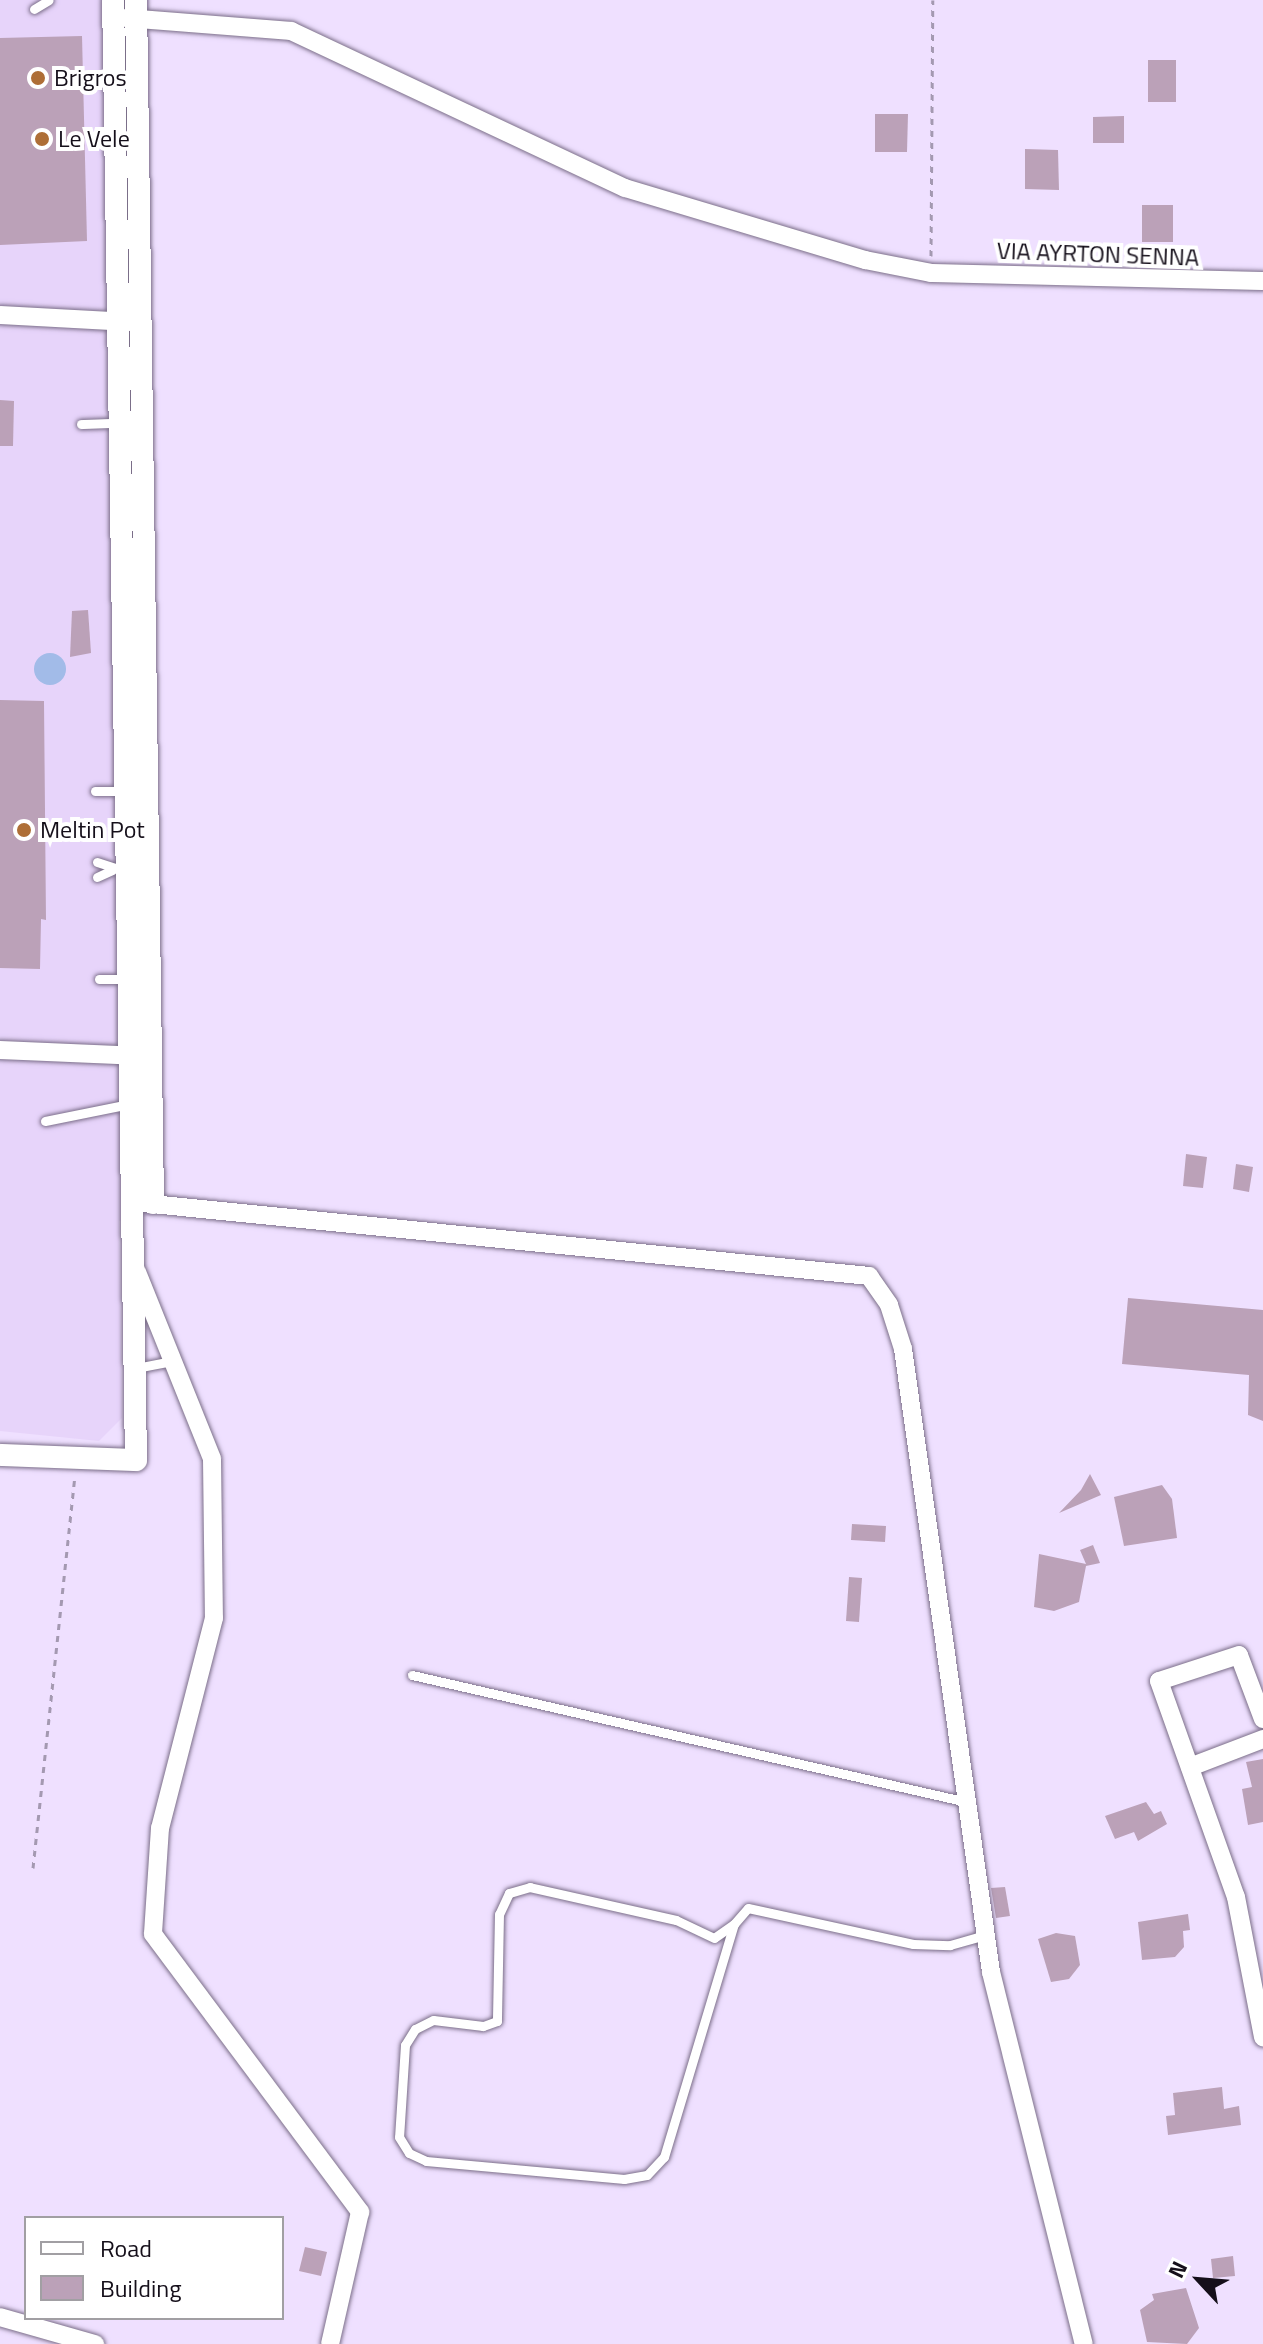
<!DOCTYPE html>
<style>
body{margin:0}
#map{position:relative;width:1263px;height:2344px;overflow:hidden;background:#efe0ff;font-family:"Titillium Web",sans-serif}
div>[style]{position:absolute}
.built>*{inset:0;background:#e7d4fa}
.water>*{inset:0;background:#a2bbe8}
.round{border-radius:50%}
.building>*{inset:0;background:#bba1b8}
.path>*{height:3px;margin-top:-1.5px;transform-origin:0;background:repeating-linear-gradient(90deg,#a499b1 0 6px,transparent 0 12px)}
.roads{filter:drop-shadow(0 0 2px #7b6e89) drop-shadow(0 0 2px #7b6e89)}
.service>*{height:9px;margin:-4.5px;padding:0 4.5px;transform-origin:4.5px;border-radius:4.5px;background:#fff}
.minor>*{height:18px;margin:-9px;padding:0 9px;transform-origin:9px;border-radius:9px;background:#fff}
.tertiary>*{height:22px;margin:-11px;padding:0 11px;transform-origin:11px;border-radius:11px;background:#fff}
.dots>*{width:22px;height:22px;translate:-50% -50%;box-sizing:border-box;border:4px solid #fff;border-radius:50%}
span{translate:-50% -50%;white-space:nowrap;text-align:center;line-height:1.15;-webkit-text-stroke:8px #fff;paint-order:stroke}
.poi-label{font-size:24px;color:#150f1a}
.left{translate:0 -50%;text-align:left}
.street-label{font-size:24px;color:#150f1a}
.legend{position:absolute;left:24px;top:2216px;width:260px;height:104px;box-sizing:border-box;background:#fff;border:2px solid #a19fa3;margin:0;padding:10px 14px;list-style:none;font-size:24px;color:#150f1a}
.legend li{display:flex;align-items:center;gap:16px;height:40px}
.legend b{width:40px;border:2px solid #a19fa3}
.north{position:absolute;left:1159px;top:2240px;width:80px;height:80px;-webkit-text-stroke:6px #fff;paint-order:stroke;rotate:296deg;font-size:22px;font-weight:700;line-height:32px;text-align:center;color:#150f1a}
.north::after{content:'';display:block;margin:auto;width:28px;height:36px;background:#150f1a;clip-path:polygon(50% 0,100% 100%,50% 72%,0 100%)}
</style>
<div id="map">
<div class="built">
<div style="clip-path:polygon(0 0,149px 0,160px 1214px,119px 1221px,122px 1418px,99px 1441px,0 1431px)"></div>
</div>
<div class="water">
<div class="round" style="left:34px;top:653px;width:32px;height:32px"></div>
</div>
<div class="building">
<div style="clip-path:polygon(82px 36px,87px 241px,0 245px,0 38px)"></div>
<div style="clip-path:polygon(1148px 60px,1176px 60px,1176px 102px,1148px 102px)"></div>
<div style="clip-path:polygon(875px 114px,908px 114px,907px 152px,875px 152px)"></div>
<div style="clip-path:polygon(1124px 116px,1124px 143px,1093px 143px,1093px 117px)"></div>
<div style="clip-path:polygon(1025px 149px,1058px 150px,1059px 190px,1025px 189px)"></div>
<div style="clip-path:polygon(1142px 205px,1173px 205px,1173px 242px,1142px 242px)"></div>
<div style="clip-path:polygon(0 400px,14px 401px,13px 446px,0 446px)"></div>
<div style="clip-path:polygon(88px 610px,91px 653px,70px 657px,72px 611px)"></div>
<div style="clip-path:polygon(0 700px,44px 701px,46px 920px,41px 919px,40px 969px,0 968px)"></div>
<div style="clip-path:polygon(1186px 1154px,1207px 1157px,1203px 1188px,1183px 1186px)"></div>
<div style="clip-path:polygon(1236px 1164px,1253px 1167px,1249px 1192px,1233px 1189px)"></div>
<div style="clip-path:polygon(1128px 1298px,1263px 1310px,1263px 1421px,1248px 1415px,1249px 1375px,1122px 1364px)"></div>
<div style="clip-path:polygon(1090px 1474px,1101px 1495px,1059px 1513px,1081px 1490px)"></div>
<div style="clip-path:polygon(1162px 1485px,1172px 1499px,1177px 1538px,1124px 1546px,1114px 1497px)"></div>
<div style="clip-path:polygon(852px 1524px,886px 1526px,885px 1542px,851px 1540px)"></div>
<div style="clip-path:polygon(1093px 1545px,1100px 1563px,1086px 1566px,1079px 1602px,1054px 1611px,1034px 1607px,1039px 1554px,1086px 1564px,1080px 1550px)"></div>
<div style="clip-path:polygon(849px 1577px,862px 1578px,859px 1622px,846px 1621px)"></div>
<div style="clip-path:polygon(1263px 1759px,1263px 1822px,1248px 1825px,1242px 1789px,1252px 1787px,1246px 1762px)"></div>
<div style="clip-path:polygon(1146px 1802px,1154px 1814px,1161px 1811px,1167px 1824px,1138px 1841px,1134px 1832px,1115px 1839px,1105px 1816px)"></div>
<div style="clip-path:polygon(1005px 1887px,1010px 1916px,996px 1918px,991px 1888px)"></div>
<div style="clip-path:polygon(1188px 1914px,1190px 1930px,1183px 1931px,1184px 1947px,1175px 1957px,1142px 1960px,1138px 1922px)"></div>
<div style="clip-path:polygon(1056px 1933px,1075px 1936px,1080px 1965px,1069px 1979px,1051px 1982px,1038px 1939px)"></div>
<div style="clip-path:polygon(1222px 2087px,1224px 2109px,1239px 2106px,1241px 2125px,1168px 2135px,1166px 2116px,1175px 2115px,1173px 2093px)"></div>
<div style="clip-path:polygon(305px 2247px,327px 2252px,321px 2276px,299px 2271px)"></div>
<div style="clip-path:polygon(1233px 2256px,1235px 2276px,1213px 2278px,1211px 2259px)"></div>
<div style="clip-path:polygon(1186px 2288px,1199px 2328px,1187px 2344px,1147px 2342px,1140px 2310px,1154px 2300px,1152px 2294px)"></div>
</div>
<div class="path">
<div style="left:931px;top:256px;width:256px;rotate:-89.6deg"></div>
<div style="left:33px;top:1868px;width:395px;rotate:-83.9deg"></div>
</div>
<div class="roads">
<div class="service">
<div style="left:34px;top:9px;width:17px;rotate:-31deg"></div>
<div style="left:81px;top:424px;width:38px;rotate:-2deg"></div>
<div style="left:95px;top:791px;width:29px"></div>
<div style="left:97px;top:862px;width:29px;rotate:18deg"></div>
<div style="left:97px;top:877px;width:17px;rotate:-25deg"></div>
<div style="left:99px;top:979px;width:29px"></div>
<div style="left:45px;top:1121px;width:86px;rotate:-11.4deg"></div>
<div style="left:136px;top:1368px;width:36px;rotate:-11deg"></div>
<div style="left:412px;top:1675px;width:569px;rotate:12.89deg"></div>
<div style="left:734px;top:1924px;width:24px;rotate:145deg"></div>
<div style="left:714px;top:1938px;width:42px;rotate:-154.7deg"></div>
<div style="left:676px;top:1920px;width:150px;rotate:-167.3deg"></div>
<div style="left:530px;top:1887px;width:22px;rotate:164deg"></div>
<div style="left:509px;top:1893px;width:23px;rotate:115deg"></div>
<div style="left:499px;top:1914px;width:107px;rotate:91.1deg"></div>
<div style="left:497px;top:2021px;width:15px;rotate:160deg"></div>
<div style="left:483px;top:2026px;width:50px;rotate:-173.2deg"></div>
<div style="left:433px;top:2020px;width:20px;rotate:153deg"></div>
<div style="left:415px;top:2029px;width:19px;rotate:122deg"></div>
<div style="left:405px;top:2045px;width:92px;rotate:93.7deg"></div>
<div style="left:399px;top:2137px;width:19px;rotate:58deg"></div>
<div style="left:409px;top:2153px;width:19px;rotate:25deg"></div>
<div style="left:426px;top:2161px;width:199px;rotate:5.2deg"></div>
<div style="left:624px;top:2179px;width:23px;rotate:-10deg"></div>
<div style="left:647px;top:2175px;width:25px;rotate:-47deg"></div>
<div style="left:664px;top:2157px;width:243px;rotate:-73.3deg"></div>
<div style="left:734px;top:1924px;width:21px;rotate:-49deg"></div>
<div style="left:748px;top:1908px;width:169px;rotate:12.3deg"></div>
<div style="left:913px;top:1944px;width:37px;rotate:2deg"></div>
<div style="left:950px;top:1945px;width:37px;rotate:-16deg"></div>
</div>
<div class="minor">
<div style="left:126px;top:18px;width:166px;rotate:4.5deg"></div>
<div style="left:291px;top:31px;width:369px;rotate:25.2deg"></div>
<div style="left:625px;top:188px;width:251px;rotate:16.7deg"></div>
<div style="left:865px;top:260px;width:67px;rotate:11.1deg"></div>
<div style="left:931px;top:273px;width:332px;rotate:1.4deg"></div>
<div style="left:0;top:315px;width:130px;rotate:3.1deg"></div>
<div style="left:0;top:1050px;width:141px;rotate:2.4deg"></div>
<div style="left:142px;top:1203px;width:731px;rotate:5.73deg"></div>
<div style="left:869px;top:1276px;width:35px;rotate:55deg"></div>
<div style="left:889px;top:1305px;width:46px;rotate:72.3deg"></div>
<div style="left:903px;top:1349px;width:629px;rotate:81.96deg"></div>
<div style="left:991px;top:1972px;width:383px;rotate:76deg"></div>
<div style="left:137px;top:1272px;width:201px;rotate:68.1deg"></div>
<div style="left:212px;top:1459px;width:159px;rotate:89.3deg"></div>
<div style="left:214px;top:1618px;width:217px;rotate:104.4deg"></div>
<div style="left:160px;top:1828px;width:106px;rotate:93.8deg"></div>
<div style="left:153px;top:1934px;width:347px;rotate:53.3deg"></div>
<div style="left:360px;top:2212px;width:135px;rotate:102.8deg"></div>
<div style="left:1263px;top:1719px;width:68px;rotate:-110.6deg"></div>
<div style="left:1239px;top:1655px;width:84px;rotate:162deg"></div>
<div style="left:1159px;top:1681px;width:229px;rotate:70.4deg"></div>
<div style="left:1236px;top:1897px;width:143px;rotate:79.1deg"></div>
<div style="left:1190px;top:1767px;width:78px;rotate:-21deg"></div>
<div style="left:0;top:2317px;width:99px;rotate:15.9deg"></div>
</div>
<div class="tertiary">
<div style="left:136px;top:0;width:1203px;rotate:89.19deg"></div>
<div style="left:0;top:1455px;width:136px;rotate:2.1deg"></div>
<div style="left:136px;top:1460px;width:1460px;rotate:-90.9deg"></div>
</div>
</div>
<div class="dots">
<div style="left:38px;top:78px;background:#ae6e36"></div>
<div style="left:42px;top:139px;background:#ae6e36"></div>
<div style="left:24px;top:830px;background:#ae6e36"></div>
</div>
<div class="poi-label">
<span class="left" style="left:54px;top:78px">Brigros</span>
<span class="left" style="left:58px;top:139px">Le Vele</span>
<span class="left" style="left:40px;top:830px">Meltin Pot</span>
</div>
<div class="street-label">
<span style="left:1098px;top:254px;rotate:2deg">VIA AYRTON SENNA</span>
</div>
<ul class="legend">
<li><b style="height:10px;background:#fff"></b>Road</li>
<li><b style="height:22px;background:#bba1b8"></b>Building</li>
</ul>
<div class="north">N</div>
</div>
